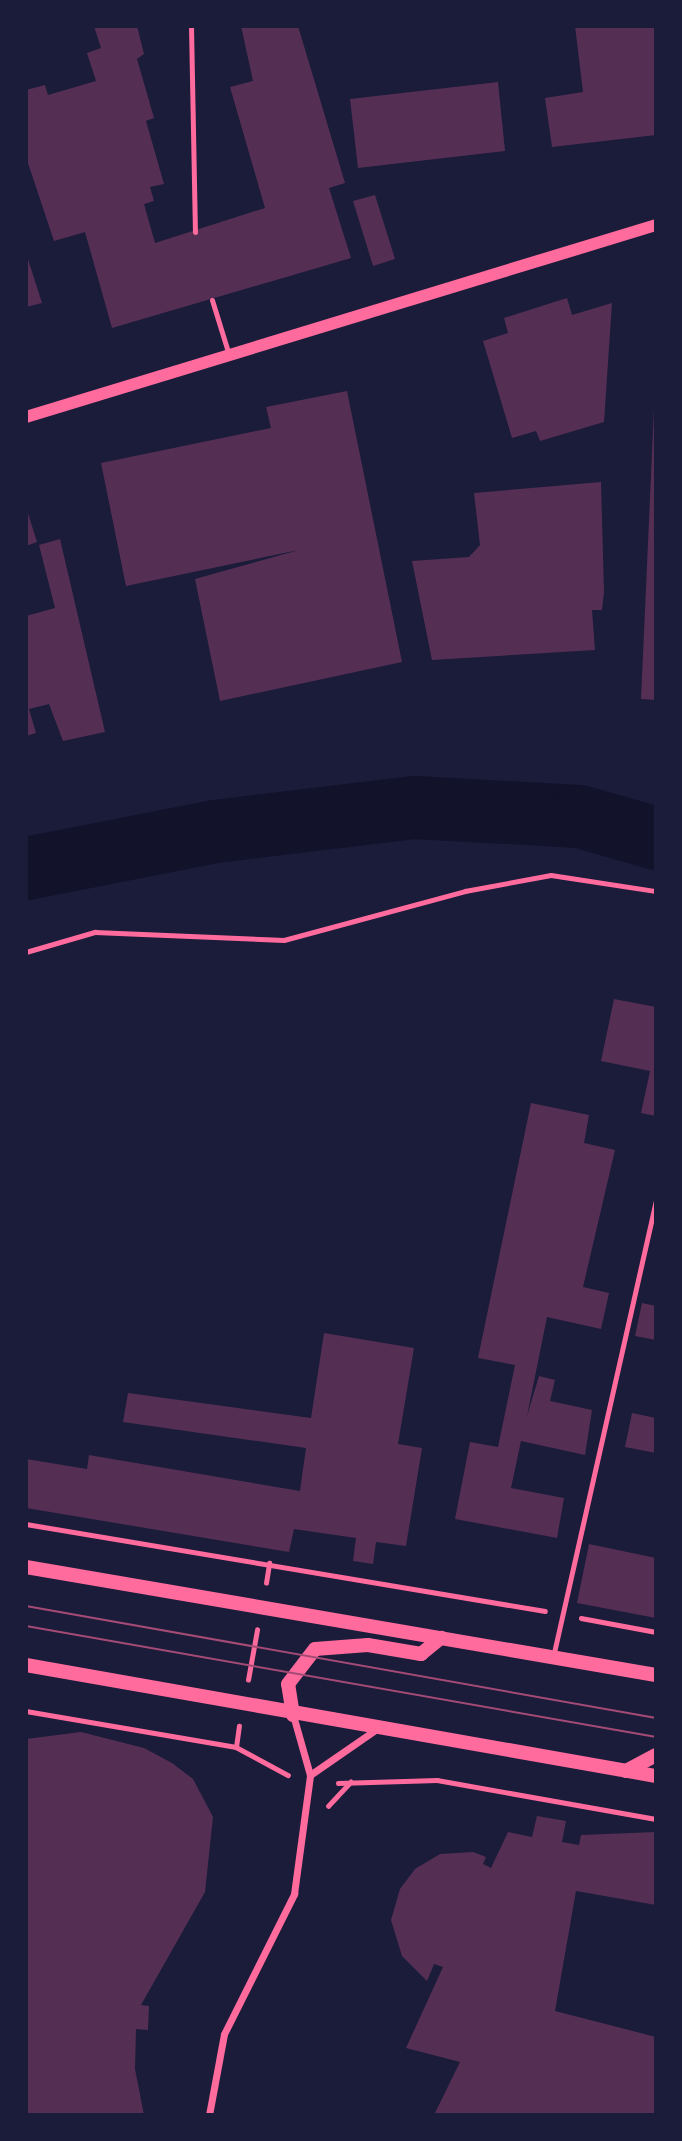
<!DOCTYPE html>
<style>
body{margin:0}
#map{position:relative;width:682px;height:2141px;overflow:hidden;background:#1b1b3a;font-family:Overpass,sans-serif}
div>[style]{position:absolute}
.river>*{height:63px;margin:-31.5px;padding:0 31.5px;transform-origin:31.5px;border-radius:31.5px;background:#12122b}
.building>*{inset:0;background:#542f53}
.path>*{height:4.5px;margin:-2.25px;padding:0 2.25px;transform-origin:2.25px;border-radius:2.25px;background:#ff6b9d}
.service>*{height:5px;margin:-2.5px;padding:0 2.5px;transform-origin:2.5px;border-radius:2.5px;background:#ff6b9d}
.minor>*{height:7px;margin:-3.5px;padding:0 3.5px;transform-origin:3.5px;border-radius:3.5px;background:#ff6b9d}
.tertiary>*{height:12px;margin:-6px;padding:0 6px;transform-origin:6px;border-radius:6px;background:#ff6b9d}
.secondary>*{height:14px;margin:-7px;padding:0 7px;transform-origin:7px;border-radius:7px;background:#ff6b9d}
.tram>*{height:2px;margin:-1px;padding:0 1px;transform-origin:1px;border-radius:1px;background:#a44b75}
span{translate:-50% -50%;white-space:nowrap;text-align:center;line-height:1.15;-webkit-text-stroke:7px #1b1b3a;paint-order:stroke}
.frame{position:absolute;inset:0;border:28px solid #1b1b3a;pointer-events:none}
</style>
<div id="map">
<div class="river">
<div style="left:26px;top:868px;width:193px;rotate:-11.1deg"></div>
<div style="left:215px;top:831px;width:200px;rotate:-6.9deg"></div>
<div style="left:414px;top:807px;width:165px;rotate:3.1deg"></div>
<div style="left:579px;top:816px;width:80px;rotate:15.9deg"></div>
</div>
<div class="building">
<div style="clip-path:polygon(94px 26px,137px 26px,144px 54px,137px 59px,154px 118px,146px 121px,164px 184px,150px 187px,154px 201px,144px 204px,155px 243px,265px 208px,230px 87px,253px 81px,241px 26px,298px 26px,345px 183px,329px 188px,351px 258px,112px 328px,85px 232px,54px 241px,26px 157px,26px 90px,45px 85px,48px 95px,96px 81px,87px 53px,101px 48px)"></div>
<div style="clip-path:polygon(575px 26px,656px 26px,656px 135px,552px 147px,545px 98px,583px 92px)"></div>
<div style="clip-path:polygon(498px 82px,505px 151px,358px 168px,350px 99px)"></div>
<div style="clip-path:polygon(375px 195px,395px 259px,373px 266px,353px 201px)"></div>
<div style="clip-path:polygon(26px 253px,42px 303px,26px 307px)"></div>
<div style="clip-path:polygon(567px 298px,572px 315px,612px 303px,604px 422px,540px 441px,536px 431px,512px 438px,483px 341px,508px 333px,504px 318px)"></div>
<div style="clip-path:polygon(656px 364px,656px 700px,641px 699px)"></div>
<div style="clip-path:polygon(347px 391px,402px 662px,220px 701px,195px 579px,299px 550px,126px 586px,101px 463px,271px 428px,266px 407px)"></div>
<div style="clip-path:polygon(601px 482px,604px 592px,602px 610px,592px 610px,595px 650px,432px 660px,412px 561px,469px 557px,480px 545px,474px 493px)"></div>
<div style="clip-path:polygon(26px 507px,37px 542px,26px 546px)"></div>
<div style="clip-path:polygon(60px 539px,105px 732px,63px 741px,49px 704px,29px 709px,36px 733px,26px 736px,26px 616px,55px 608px,39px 545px)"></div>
<div style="clip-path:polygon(614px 999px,656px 1007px,656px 1116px,641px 1113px,650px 1071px,601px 1061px)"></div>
<div style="clip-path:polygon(531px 1103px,589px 1115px,584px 1143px,615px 1150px,583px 1287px,609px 1293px,601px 1329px,547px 1317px,527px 1416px,539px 1376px,555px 1380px,550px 1401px,592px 1410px,585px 1455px,521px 1441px,511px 1488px,564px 1498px,557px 1538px,455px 1519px,470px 1442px,498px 1447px,515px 1365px,478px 1358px)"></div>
<div style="clip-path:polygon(642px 1303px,656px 1306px,656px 1340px,635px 1336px)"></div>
<div style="clip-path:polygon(324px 1333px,414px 1348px,398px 1444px,422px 1448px,406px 1546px,376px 1542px,373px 1564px,353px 1561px,356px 1538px,294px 1529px,289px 1552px,26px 1508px,26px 1459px,87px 1469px,89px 1455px,300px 1491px,306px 1448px,123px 1422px,128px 1393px,311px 1418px)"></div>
<div style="clip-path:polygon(632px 1413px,656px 1418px,656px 1453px,625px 1447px)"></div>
<div style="clip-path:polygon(589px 1544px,656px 1558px,656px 1618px,577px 1603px)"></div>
<div style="clip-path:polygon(81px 1732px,144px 1748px,172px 1763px,193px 1779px,213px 1817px,205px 1892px,141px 2005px,149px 2006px,148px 2030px,136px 2029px,135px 2069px,144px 2115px,26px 2115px,26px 1739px)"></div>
<div style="clip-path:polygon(537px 1816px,566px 1821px,562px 1842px,579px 1845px,581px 1835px,656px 1832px,656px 1905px,576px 1891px,555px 2011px,656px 2037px,656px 2115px,434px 2115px,460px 2062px,406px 2048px,443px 1967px,434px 1964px,427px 1981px,402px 1956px,391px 1920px,400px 1889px,415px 1869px,440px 1854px,473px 1852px,486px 1857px,483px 1864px,491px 1868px,508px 1832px,532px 1837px)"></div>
</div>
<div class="path">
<div style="left:26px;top:952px;width:72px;rotate:-16.2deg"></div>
<div style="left:95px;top:932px;width:189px;rotate:2.4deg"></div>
<div style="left:284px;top:940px;width:188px;rotate:-15.1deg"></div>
<div style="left:465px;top:891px;width:87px;rotate:-10.5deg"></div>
<div style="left:551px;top:875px;width:106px;rotate:8.7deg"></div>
<div style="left:26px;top:1524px;width:526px;rotate:9.52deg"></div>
<div style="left:266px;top:1583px;width:20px;rotate:-81deg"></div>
<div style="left:581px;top:1618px;width:76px;rotate:10.6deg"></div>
<div style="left:248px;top:1680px;width:51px;rotate:-79.8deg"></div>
<div style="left:26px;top:1711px;width:213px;rotate:9.7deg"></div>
<div style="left:236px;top:1747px;width:59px;rotate:28.3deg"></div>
<div style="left:236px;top:1747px;width:21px;rotate:-82deg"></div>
<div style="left:338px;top:1783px;width:99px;rotate:-1.7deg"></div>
<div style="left:437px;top:1780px;width:222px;rotate:10.1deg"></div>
<div style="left:328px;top:1806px;width:33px;rotate:-47deg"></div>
</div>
<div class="service">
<div style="left:191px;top:26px;width:206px;rotate:88.9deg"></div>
<div style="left:212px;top:300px;width:58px;rotate:72.8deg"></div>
<div style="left:553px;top:1657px;width:468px;rotate:-77.3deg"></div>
</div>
<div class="minor">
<div style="left:310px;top:1775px;width:79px;rotate:-34.7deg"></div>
<div style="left:209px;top:2115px;width:82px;rotate:-79.5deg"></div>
<div style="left:224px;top:2034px;width:157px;rotate:-63.4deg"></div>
<div style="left:294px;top:1894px;width:120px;rotate:-82.3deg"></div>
<div style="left:310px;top:1775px;width:62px;rotate:-105.8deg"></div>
</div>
<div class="tertiary">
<div style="left:26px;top:417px;width:659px;rotate:-16.95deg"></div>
</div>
<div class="secondary">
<div style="left:26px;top:1567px;width:639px;rotate:9.73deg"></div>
<div style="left:26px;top:1665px;width:640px;rotate:9.99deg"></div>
<div style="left:293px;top:1715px;width:31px;rotate:-99deg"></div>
<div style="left:288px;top:1684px;width:44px;rotate:-52.4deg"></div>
<div style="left:315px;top:1649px;width:53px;rotate:-4.3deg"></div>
<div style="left:368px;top:1645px;width:54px;rotate:9.6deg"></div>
<div style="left:421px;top:1654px;width:26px;rotate:-39deg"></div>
<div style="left:626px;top:1771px;width:34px;rotate:-28deg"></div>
</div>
<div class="tram">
<div style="left:26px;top:1606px;width:640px;rotate:10.08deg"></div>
<div style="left:26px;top:1626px;width:640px;rotate:9.99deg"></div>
</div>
<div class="frame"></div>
</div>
